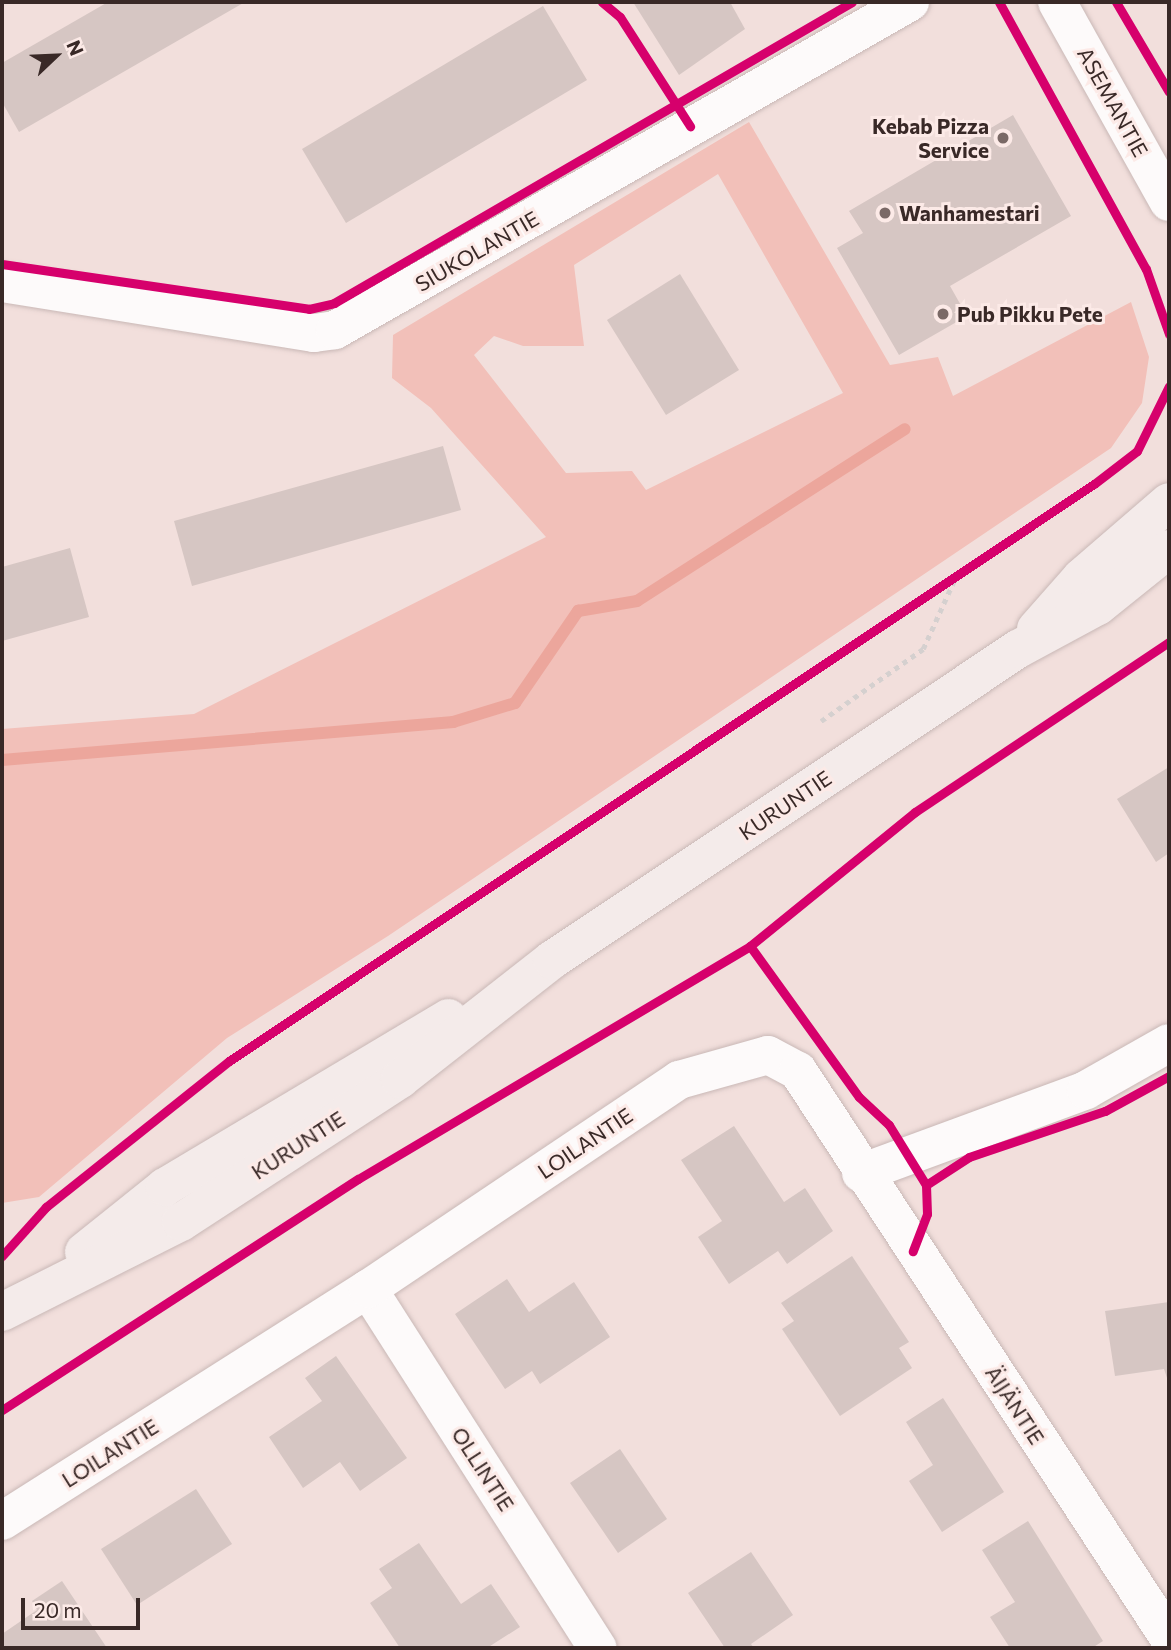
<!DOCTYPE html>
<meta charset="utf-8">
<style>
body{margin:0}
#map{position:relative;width:1171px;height:1650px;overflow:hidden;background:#f2dfdc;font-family:Commissioner,sans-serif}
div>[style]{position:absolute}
.green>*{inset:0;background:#f2c0b9}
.stream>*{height:12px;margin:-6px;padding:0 6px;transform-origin:6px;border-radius:6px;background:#eca69c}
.building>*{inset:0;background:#d6c6c3}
.path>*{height:4.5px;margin-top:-2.25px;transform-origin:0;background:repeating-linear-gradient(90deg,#d5d0cf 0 5px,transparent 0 10px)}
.roads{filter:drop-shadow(0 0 2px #c9b8b6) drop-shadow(0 0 2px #c9b8b6)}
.minor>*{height:38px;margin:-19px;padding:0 19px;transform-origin:19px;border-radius:19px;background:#fdfafa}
.major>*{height:38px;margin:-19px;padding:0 19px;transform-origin:19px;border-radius:19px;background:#f4ebea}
.cycleway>*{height:9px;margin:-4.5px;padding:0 4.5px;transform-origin:4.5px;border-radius:4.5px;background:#d6006c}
.dots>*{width:19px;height:19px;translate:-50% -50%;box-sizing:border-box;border:4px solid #fceae7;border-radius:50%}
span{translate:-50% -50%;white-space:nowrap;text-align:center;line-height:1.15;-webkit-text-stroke:6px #fceae7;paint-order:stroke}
.street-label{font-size:21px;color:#392927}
.poi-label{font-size:21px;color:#392927;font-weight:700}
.right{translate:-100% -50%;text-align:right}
.left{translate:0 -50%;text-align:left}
.frame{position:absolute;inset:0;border:4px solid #392927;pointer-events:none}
.north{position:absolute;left:21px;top:21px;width:70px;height:70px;-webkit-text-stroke:5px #fceae7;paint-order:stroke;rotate:67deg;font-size:19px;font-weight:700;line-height:28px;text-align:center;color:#392927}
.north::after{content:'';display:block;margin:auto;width:24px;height:32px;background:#392927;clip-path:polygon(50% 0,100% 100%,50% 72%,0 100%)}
.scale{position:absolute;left:21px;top:1598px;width:119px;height:32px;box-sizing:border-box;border:4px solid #392927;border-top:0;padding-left:9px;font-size:21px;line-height:24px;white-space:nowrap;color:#392927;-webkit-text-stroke:5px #fceae7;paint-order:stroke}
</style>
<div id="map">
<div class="green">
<div style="clip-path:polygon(evenodd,749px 122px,890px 365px,938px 357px,953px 396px,1131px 302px,1149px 357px,1142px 403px,1111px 448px,388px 936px,227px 1038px,39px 1197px,2px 1203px,2px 729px,194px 714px,546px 537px,431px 408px,392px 378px,393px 335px,749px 122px,718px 174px,843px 393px,646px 490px,632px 471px,566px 473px,474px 355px,494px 336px,523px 346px,584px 346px,574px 265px,718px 174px)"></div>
</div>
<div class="stream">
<div style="left:2px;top:760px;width:453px;rotate:-4.8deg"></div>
<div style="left:453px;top:722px;width:65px;rotate:-17deg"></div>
<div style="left:515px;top:703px;width:112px;rotate:-55.6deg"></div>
<div style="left:578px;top:611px;width:60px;rotate:-9.6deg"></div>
<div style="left:637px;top:601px;width:318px;rotate:-32.7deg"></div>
</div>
<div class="building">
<div style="clip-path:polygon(108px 2px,245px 2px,19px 132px,2px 102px,2px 63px)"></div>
<div style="clip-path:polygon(633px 2px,730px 2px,745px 29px,679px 75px)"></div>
<div style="clip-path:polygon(543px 6px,587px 80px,346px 223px,302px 149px)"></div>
<div style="clip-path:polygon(1013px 115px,1071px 216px,950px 286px,967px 316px,899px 355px,837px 248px,863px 233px,849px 211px)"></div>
<div style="clip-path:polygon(680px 274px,739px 370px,666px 415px,607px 320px)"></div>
<div style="clip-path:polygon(443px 446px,461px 510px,192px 586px,174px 521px)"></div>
<div style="clip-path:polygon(70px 548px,89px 617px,2px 641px,2px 567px)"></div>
<div style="clip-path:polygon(1169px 767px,1169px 853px,1156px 862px,1117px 799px)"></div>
<div style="clip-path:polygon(734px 1126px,784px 1202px,805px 1188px,833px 1231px,787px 1264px,778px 1251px,729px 1284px,698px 1237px,722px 1221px,681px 1160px)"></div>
<div style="clip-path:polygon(852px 1256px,909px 1342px,899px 1348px,912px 1368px,840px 1416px,782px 1329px,794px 1321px,781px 1303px)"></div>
<div style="clip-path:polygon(507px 1279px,529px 1312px,574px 1282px,610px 1337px,540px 1384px,532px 1371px,505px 1389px,455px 1314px)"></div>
<div style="clip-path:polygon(1169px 1302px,1169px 1384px,1164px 1369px,1115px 1376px,1105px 1311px)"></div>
<div style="clip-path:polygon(336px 1356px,407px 1458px,360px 1491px,340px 1462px,303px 1488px,269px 1437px,322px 1401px,305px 1378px)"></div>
<div style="clip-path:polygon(943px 1398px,1004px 1492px,942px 1532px,909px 1481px,933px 1465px,906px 1422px)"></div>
<div style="clip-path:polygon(620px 1449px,667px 1519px,618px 1553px,570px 1483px)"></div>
<div style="clip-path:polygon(196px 1489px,232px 1544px,137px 1605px,101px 1549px)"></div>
<div style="clip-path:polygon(1028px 1521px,1103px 1641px,1092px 1648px,1010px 1648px,990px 1617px,1015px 1602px,982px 1550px)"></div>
<div style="clip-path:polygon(419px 1543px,461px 1604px,491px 1584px,520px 1627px,487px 1648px,400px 1648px,370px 1603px,392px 1588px,379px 1569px)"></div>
<div style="clip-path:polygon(751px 1552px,793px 1615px,751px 1644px,754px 1648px,725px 1648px,688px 1593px)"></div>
<div style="clip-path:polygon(62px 1581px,107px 1648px,2px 1648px,2px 1634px,37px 1610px,32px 1601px)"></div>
</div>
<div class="path">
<div style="left:821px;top:721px;width:125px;rotate:-35.2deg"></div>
<div style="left:923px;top:649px;width:85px;rotate:-65.6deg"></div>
</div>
<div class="roads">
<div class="minor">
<div style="left:1057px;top:2px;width:229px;rotate:60.8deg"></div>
<div style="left:2px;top:283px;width:316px;rotate:9.1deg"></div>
<div style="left:314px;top:333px;width:21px;rotate:-8deg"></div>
<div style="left:335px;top:330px;width:662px;rotate:-29.7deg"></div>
<div style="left:861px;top:1173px;width:240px;rotate:-20.2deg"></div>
<div style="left:1086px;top:1090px;width:95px;rotate:-29.5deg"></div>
<div style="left:368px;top:1289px;width:426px;rotate:57.4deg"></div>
<div style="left:2px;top:1521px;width:433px;rotate:-32.4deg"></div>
<div style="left:368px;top:1289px;width:375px;rotate:-33.9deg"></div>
<div style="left:679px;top:1080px;width:92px;rotate:-15.7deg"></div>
<div style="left:768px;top:1055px;width:34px;rotate:28deg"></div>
<div style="left:798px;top:1071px;width:678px;rotate:56.8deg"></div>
</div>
<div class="major">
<div style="left:1036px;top:629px;width:68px;rotate:-48.6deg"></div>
<div style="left:1081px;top:578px;width:116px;rotate:-40.8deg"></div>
<div style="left:84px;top:1252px;width:104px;rotate:-38.7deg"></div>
<div style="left:165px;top:1187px;width:330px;rotate:-30.8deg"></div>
<div style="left:2px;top:1312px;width:200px;rotate:-26.7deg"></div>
<div style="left:181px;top:1222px;width:262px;rotate:-33.1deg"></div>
<div style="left:400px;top:1079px;width:193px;rotate:-38.1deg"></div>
<div style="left:552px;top:960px;width:560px;rotate:-33.72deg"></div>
<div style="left:1018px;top:649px;width:91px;rotate:-28.3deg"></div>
<div style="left:1098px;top:606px;width:91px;rotate:-38.8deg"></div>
</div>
</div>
<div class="cycleway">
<div style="left:602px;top:2px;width:23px;rotate:40deg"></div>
<div style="left:620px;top:17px;width:130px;rotate:57.3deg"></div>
<div style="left:999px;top:2px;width:305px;rotate:61.2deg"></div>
<div style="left:1146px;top:269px;width:69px;rotate:70.5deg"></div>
<div style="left:1116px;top:2px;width:104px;rotate:59.5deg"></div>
<div style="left:2px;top:264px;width:310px;rotate:8.3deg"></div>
<div style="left:309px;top:309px;width:26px;rotate:-13deg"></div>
<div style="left:334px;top:303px;width:599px;rotate:-30.16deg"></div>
<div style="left:750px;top:946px;width:186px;rotate:54.2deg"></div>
<div style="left:859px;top:1097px;width:41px;rotate:43deg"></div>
<div style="left:889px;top:1125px;width:70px;rotate:58.3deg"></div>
<div style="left:926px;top:1185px;width:29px;rotate:88deg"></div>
<div style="left:927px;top:1214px;width:40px;rotate:111deg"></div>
<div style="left:926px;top:1185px;width:51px;rotate:-33.1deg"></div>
<div style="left:969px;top:1157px;width:144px;rotate:-18.7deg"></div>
<div style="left:1105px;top:1111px;width:73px;rotate:-28.7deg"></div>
<div style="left:2px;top:1256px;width:66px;rotate:-48.1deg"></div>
<div style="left:46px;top:1207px;width:234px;rotate:-38.6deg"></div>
<div style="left:229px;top:1061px;width:1040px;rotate:-33.71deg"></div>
<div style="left:1094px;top:484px;width:54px;rotate:-37.5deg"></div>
<div style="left:1137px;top:451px;width:72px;rotate:-63.8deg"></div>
<div style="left:2px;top:1410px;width:424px;rotate:-33deg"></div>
<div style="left:358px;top:1179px;width:456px;rotate:-30.7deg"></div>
<div style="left:750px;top:946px;width:213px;rotate:-39.1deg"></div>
<div style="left:915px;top:812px;width:306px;rotate:-33.8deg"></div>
</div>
<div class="dots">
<div style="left:1003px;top:138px;background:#7a6966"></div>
<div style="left:885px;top:213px;background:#7a6966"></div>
<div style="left:943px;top:314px;background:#7a6966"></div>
</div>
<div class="street-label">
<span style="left:1113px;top:102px;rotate:61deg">ASEMANTIE</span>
<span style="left:477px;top:251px;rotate:-30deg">SIUKOLANTIE</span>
<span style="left:785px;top:805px;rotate:-34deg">KURUNTIE</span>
<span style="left:585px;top:1143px;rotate:-34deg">LOILANTIE</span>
<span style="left:298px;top:1145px;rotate:-33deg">KURUNTIE</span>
<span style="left:1015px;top:1405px;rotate:57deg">ÄIJÄNTIE</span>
<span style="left:110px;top:1453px;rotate:-32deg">LOILANTIE</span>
<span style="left:483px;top:1469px;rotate:57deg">OLLINTIE</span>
</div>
<div class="poi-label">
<span class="right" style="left:989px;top:138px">Kebab Pizza<br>Service</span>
<span class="left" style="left:899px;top:213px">Wanhamestari</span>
<span class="left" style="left:957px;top:314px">Pub Pikku Pete</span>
</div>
<div class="frame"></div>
<div class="north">N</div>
<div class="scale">20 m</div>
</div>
